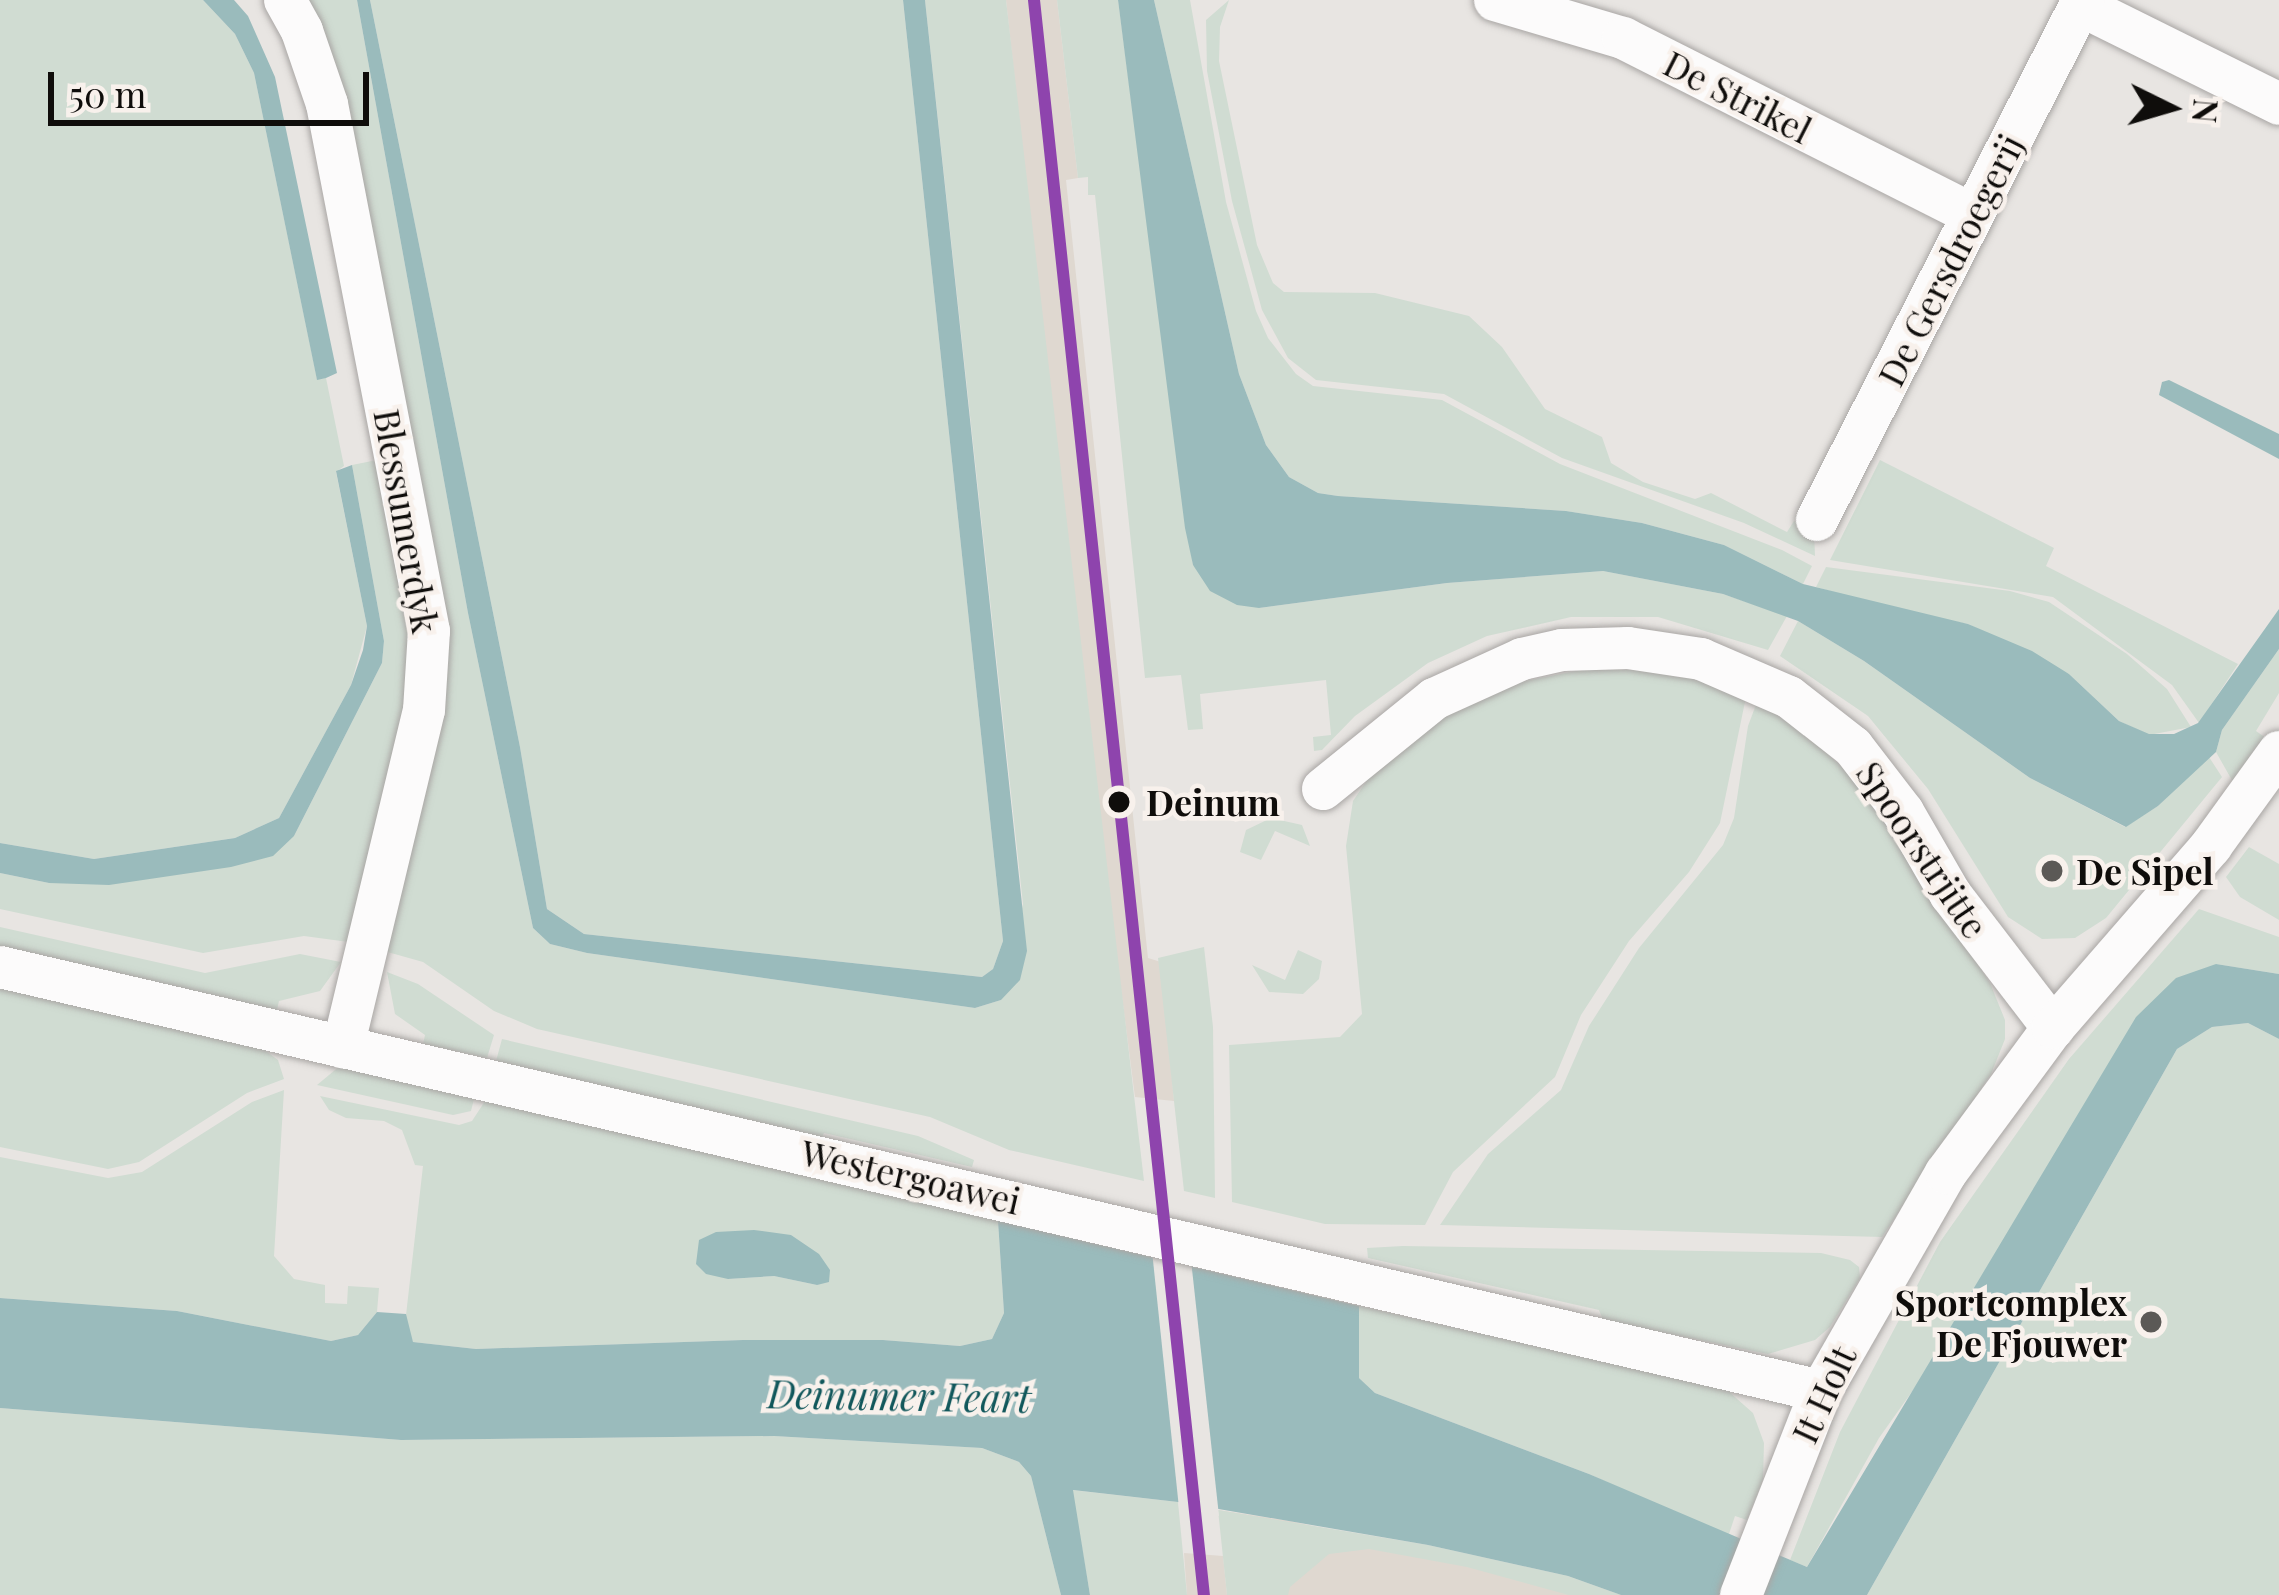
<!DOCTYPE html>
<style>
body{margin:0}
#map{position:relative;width:2279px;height:1595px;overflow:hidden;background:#e8e5e2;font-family:"Playfair Display",serif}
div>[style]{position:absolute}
.built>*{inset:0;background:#dfd8d0}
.green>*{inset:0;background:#d0dcd2}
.water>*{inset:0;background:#9abbbc}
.pier>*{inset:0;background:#e8e5e2}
.roads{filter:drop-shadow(0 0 3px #a9a6a4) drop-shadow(0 0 3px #a9a6a4)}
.minor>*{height:42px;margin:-21px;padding:0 21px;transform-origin:21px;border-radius:21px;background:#fcfbfb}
.rail-1>*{height:12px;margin:-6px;padding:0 6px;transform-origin:6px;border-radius:6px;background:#8e44ad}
.dots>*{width:33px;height:33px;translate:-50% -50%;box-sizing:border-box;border:6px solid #f8f1ec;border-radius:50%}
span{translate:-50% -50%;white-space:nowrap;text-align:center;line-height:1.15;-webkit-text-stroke:9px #f8f1ec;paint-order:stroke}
.street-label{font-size:36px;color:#0f0d0b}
.stop-label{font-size:36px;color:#0f0d0b;font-weight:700}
.left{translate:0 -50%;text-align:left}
.poi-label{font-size:36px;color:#0f0d0b;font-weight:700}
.right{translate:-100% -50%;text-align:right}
.water-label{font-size:39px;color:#11575b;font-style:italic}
.north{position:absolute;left:2111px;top:48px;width:120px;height:120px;-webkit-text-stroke:9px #f8f1ec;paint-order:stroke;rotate:95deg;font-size:33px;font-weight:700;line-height:48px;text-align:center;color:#0f0d0b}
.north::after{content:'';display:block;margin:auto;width:42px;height:54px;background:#0f0d0b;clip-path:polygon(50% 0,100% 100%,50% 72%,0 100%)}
.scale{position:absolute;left:48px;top:72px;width:321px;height:54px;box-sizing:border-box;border:6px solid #0f0d0b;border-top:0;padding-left:15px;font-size:36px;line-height:42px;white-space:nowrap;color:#0f0d0b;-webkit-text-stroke:9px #f8f1ec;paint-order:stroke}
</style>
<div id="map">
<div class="built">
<div style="clip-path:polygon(1006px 0,1057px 0,1078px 178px,1066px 180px,1148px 958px,1161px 962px,1174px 1101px,1135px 1097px,1082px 689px)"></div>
<div style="clip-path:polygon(1218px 1510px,1290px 1521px,1621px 1595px,1250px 1595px)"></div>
<div style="clip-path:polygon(1184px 1553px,1223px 1556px,1227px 1595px,1187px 1595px)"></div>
</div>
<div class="green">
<div style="clip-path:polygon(0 0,203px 0,235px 34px,254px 73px,317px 379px,326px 378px,344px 466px,336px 472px,367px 626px,351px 685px,279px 818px,235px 838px,94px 859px,0 843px)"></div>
<div style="clip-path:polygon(305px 0,357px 0,468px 613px,533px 928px,550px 944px,587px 953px,975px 1008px,1001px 1000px,1023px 904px,925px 0,1006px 0,1144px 1181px,1009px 1150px,930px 1117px,537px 1029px,494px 1011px,423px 962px,384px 951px,430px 760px)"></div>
<div style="clip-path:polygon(370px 0,903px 0,1003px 941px,993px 969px,982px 977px,584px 934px,547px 909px,520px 747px)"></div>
<div style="clip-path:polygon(1057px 0,1118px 0,1193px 565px,1259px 608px,1447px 583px,1603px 571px,1723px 594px,1787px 616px,1768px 650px,1658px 617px,1571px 617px,1487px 636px,1428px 663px,1355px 716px,1322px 750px,1314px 751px,1313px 737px,1331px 735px,1326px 680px,1200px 694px,1203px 729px,1188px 730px,1181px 675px,1145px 678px,1095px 195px,1088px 195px,1088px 177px,1078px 178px)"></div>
<div style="clip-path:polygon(1154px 0,1190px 0,1226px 202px,1256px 311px,1268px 338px,1296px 374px,1313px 386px,1442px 400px,1560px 464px,1782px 550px,1812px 566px,1803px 584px,1724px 545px,1642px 523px,1566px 511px,1338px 496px,1318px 493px,1289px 477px,1266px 445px,1239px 374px)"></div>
<div style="clip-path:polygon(1229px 0,1220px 27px,1219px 61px,1257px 245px,1273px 283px,1284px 292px,1375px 293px,1469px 316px,1502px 347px,1545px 409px,1602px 437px,1611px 463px,1643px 482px,1695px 499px,1711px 493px,1787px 532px,1794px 521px,1814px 531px,1815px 556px,1744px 523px,1562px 458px,1444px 394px,1316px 380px,1288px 358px,1262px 310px,1232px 201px,1207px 71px,1206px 20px)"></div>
<div style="clip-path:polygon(382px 459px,405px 586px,413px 670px,356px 943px,304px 936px,203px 953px,0 909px,0 873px,49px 883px,294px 836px,382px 663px,384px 641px,352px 465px)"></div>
<div style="clip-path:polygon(1880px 460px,2054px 548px,2046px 566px,2238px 664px,2199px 723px,2172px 685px,2053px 597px,1830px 560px)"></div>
<div style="clip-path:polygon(1826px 567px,2010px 591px,2049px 602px,2127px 654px,2167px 689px,2191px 727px,2149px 735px,2119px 721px,2069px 674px,1968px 624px,1904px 612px,1816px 587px)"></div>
<div style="clip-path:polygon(1798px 621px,1864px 661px,2030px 778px,2125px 827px,2158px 806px,2209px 757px,2222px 777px,2106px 918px,2075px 938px,2042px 939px,2008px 917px,1928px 789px,1868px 716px,1780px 656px)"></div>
<div style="clip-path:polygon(2279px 649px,2279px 693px,2256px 731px,2266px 738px,2233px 782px,2216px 752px,2222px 730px)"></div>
<div style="clip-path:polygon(1586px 669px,1648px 670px,1706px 681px,1746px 697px,1720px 823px,1689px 872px,1629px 941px,1581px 1015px,1555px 1077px,1453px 1172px,1425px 1225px,1325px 1224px,1232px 1202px,1229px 1045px,1340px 1037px,1362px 1014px,1346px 846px,1353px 801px,1370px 776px,1451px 711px,1520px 682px)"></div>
<div style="clip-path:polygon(1757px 702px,1806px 734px,1856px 780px,1990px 983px,2005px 1020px,2005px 1039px,1991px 1074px,1882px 1237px,1440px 1225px,1488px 1154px,1561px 1090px,1589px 1026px,1639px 948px,1723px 845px,1734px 818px,1748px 726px)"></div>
<div style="clip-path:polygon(1271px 818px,1302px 825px,1310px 846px,1275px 831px,1261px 860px,1240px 852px,1246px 830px)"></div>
<div style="clip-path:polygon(2249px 847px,2279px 864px,2279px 920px,2240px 897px,2226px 877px)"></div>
<div style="clip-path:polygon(2199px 909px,2279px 937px,2279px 974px,2216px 964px,1879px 1438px,1807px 1567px,1790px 1560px,1840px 1432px,1940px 1242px,2069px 1059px)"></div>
<div style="clip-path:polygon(0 927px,205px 973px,300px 954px,341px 962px,320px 991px,279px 1001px,277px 1010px,0 946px)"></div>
<div style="clip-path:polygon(1204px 947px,1213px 1027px,1215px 1198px,1184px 1191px,1158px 958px)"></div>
<div style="clip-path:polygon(1298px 950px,1322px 961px,1319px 979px,1303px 994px,1269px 992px,1252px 965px,1285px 980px)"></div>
<div style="clip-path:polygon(387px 972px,418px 984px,494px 1035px,487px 1058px,423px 1044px,425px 1035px,395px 1014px)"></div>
<div style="clip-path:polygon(0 988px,259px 1046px,278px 1060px,284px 1079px,247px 1093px,139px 1162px,108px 1169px,0 1147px)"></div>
<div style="clip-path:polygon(2248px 1023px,2279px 1039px,2279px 1595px,1867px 1595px,2177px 1049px,2212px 1027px)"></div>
<div style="clip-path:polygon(502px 1039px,918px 1136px,974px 1160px,972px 1167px,824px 1133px,822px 1137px,496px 1061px)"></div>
<div style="clip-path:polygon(341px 1065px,475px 1095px,471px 1111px,453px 1115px,317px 1085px)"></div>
<div style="clip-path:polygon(284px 1090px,274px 1256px,294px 1279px,325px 1285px,325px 1303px,347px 1304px,348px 1286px,379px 1288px,377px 1312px,358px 1335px,331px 1341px,177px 1311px,0 1298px,0 1157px,108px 1178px,142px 1172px,252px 1102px)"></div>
<div style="clip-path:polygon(evenodd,320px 1096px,459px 1125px,472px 1121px,487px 1098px,998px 1221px,1004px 1313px,992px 1339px,960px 1346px,883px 1340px,743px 1340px,476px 1349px,413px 1342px,405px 1324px,423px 1166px,415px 1165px,402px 1130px,384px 1121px,346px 1118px,329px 1110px,320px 1096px,791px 1235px,817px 1285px,774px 1276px,728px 1279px,791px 1235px)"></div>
<div style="clip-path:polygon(1403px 1246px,1821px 1253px,1850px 1260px,1859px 1267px,1860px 1278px,1830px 1327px,1815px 1340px,1768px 1354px,1603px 1320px,1599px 1310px,1368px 1258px,1367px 1248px)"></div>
<div style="clip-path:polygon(1359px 1306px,1727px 1390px,1753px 1413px,1764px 1443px,1763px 1480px,1747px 1520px,1735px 1516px,1728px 1537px,1589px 1474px,1375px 1393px,1359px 1378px)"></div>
<div style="clip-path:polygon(0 1408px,401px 1440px,774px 1436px,982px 1448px,1019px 1462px,1031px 1476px,1061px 1595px,0 1595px)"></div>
<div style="clip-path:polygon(1072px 1490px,1178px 1502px,1187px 1595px,1090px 1595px)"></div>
<div style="clip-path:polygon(1218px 1510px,1428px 1545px,1568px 1576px,1621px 1595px,1569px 1595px,1467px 1567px,1369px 1549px,1329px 1554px,1290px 1587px,1288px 1595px,1227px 1595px)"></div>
</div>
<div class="water">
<div style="clip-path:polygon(203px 0,234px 0,248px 16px,275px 77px,337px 373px,326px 378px,317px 380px,254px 73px,235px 34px)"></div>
<div style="clip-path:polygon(357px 0,370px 0,520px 747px,547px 909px,584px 934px,982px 977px,993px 969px,1003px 941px,903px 0,925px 0,1027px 951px,1020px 980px,1001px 1000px,975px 1008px,587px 953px,550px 944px,533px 928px,468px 613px)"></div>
<div style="clip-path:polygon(1118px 0,1154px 0,1239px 374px,1266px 445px,1289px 477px,1318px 493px,1338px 496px,1566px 511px,1642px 523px,1724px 545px,1803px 584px,1968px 624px,2032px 651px,2069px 674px,2119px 721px,2149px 734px,2174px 734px,2198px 723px,2279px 609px,2279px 649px,2222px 730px,2216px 752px,2158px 806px,2126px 827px,2030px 778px,1864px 661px,1798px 621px,1723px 594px,1603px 571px,1447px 583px,1259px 608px,1237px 605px,1210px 591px,1193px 565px,1185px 528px)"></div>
<div style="clip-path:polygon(2169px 380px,2279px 434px,2279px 459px,2159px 395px,2162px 382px)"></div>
<div style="clip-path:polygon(352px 465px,384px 641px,382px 663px,294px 836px,273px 856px,231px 867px,109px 885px,49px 883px,0 873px,0 843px,94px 859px,235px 838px,279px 818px,351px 685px,363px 650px,367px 626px,336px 471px)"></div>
<div style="clip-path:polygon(2216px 964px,2279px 974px,2279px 1039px,2248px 1023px,2212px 1027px,2177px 1049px,1867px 1595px,1621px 1595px,1568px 1576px,1428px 1545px,1178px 1502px,1073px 1490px,1090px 1595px,1061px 1595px,1031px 1476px,1019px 1462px,982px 1448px,774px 1436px,401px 1440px,0 1408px,0 1298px,177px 1311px,331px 1341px,358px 1335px,377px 1312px,406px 1314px,413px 1342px,476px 1349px,743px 1340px,883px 1340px,960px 1346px,992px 1339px,1004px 1313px,998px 1221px,1359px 1306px,1359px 1378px,1375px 1393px,1589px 1474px,1807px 1567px,2136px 1017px,2176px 978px)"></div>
<div style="clip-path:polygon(754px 1230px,791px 1235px,819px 1254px,830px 1270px,829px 1282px,817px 1285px,774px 1276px,728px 1279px,706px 1274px,696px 1264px,699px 1240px,716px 1232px)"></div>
</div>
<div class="pier">
<div style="clip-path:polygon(1152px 1251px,1191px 1260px,1219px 1516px,1179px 1508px)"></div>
</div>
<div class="roads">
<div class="minor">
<div style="left:285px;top:0;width:35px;rotate:61deg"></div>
<div style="left:302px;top:31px;width:77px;rotate:71.1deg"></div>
<div style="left:327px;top:104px;width:537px;rotate:79.05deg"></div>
<div style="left:429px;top:631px;width:79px;rotate:93.6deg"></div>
<div style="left:424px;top:710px;width:347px;rotate:103.5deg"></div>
<div style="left:1495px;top:0;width:134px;rotate:16.5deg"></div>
<div style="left:1623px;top:38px;width:391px;rotate:26.8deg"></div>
<div style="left:2080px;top:5px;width:222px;rotate:26.4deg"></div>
<div style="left:1817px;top:520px;width:584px;rotate:-62.91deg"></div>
<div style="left:1323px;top:789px;width:143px;rotate:-39deg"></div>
<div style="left:1434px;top:699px;width:97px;rotate:-24.4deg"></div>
<div style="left:1522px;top:659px;width:41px;rotate:-12.7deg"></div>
<div style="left:1562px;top:650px;width:66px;rotate:-1.7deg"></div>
<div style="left:1628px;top:648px;width:74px;rotate:8.6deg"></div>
<div style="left:1701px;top:659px;width:96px;rotate:23.4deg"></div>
<div style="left:1789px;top:697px;width:81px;rotate:38deg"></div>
<div style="left:1853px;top:747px;width:82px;rotate:52.4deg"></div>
<div style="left:1903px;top:812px;width:96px;rotate:60deg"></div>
<div style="left:1951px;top:895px;width:168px;rotate:52.5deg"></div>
<div style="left:0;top:967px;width:1870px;rotate:13.11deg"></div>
<div style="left:1741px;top:1595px;width:219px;rotate:-68.6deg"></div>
<div style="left:1821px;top:1391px;width:251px;rotate:-60.2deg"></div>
<div style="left:1946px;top:1173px;width:180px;rotate:-53.6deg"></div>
<div style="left:2053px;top:1028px;width:241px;rotate:-49deg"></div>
<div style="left:2211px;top:846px;width:116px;rotate:-54.1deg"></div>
</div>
</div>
<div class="rail-1">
<div style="left:1034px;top:0;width:1604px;rotate:83.92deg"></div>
</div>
<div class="dots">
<div style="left:1119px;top:802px;background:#0f0d0b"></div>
<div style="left:2052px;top:871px;background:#5b5956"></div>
<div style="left:2151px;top:1322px;background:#5b5956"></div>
</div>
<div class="street-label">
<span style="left:1738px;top:96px;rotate:27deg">De Strikel</span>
<span style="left:1950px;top:260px;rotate:-63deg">De Gersdroegerij</span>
<span style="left:407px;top:521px;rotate:80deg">Blessumerdyk</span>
<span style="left:1923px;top:849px;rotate:56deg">Spoorstrjitte</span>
<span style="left:911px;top:1176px;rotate:13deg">Westergoawei</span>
<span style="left:1823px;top:1394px;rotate:-65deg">It Holt</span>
</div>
<div class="stop-label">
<span class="left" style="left:1146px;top:802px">Deinum</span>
</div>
<div class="poi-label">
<span class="left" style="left:2076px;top:871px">De Sipel</span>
<span class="right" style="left:2127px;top:1322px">Sportcomplex<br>De Fjouwer</span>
</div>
<div class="water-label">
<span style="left:899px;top:1395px;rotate:1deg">Deinumer Feart</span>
</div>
<div class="north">N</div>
<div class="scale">50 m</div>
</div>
